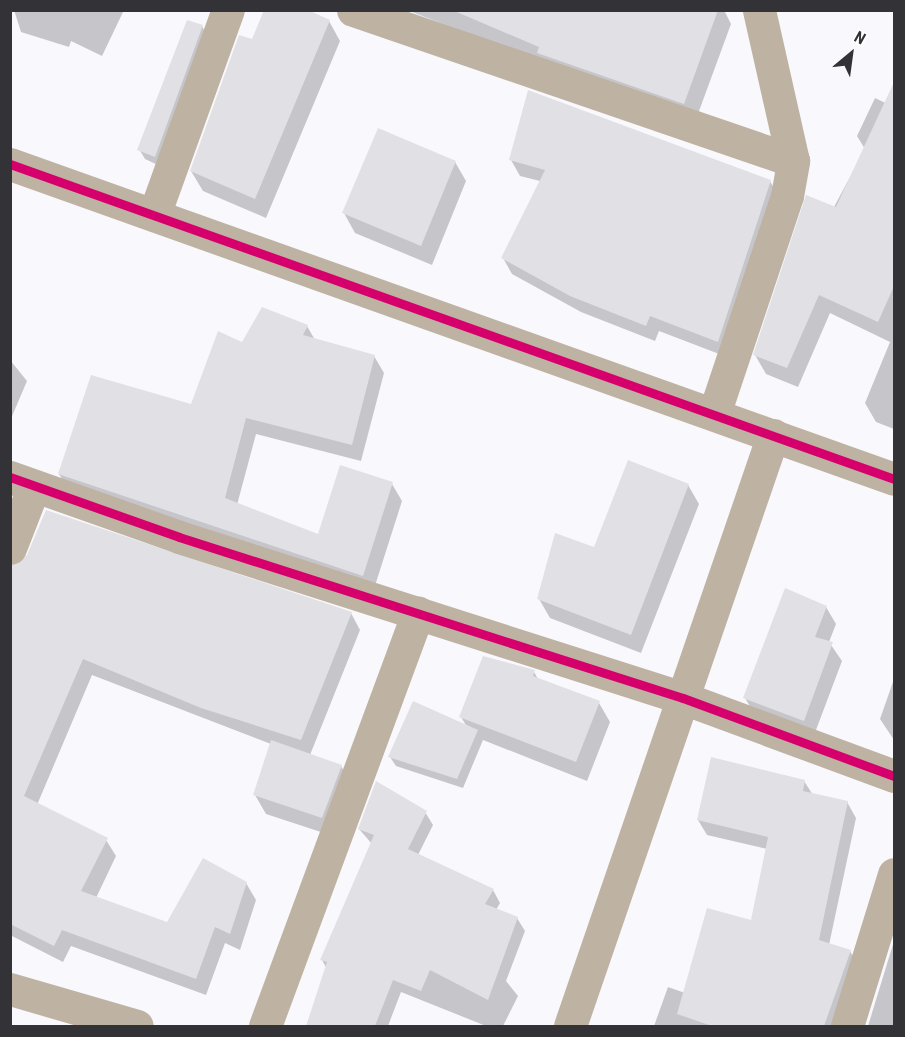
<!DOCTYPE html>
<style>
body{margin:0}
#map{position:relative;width:905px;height:1037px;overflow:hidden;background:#f8f8fd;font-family:"Roboto Condensed",sans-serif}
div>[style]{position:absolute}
.shadow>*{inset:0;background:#0003}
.building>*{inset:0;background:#e1e1e5}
.minor>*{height:33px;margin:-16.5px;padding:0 16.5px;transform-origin:16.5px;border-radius:16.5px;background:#beb2a3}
.cycleway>*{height:9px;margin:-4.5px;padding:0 4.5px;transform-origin:4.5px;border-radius:4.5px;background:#d6006c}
span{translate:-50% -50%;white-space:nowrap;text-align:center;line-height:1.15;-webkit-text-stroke:4.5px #fff;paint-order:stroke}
.frame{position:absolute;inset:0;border:12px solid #333337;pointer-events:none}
.north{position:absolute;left:821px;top:24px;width:60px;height:60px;-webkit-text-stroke:4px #fff;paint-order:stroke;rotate:29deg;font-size:16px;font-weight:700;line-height:24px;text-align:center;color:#333337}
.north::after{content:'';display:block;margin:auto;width:21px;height:27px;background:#333337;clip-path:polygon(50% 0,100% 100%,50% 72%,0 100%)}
</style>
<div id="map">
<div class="shadow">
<div style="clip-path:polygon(14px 10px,124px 10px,102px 56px,71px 41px,69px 47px,21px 32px)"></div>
<div style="clip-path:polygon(407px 10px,724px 10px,731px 24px,695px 122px)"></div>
<div style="clip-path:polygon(329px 21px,340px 41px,266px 218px,203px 191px,191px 171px,253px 41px)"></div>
<div style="clip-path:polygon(202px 26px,207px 36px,160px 166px,145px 159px,139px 149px)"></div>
<div style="clip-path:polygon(875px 98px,894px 107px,894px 429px,876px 422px,865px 403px,890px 342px,830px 313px,798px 387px,766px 374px,755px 355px,865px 149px,857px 136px)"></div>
<div style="clip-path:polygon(511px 160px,770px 181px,779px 197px,727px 357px,659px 331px,655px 341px,581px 312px,512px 274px,503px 258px,540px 181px,520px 176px)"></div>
<div style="clip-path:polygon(455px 162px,466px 181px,432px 265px,355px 233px,344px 213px)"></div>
<div style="clip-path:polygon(307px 326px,315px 340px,374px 356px,384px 373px,361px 461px,256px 434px,237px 505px,319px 536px,392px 484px,402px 501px,373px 592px,69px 491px,59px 474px,192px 406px,243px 344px)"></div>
<div style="clip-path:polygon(10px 360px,27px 381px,10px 421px)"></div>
<div style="clip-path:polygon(688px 485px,699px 504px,641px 653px,550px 618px,539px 599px,595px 549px)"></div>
<div style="clip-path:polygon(66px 606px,351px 613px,360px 630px,310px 755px,341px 766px,352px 785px,333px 836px,266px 814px,255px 795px,271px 744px,92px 675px,37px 805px,106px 840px,116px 856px,96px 898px,168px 924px,246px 883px,256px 900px,240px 950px,225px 943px,206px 995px,71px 946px,63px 962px,10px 935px,10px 692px)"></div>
<div style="clip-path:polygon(826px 607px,836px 624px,829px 642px,842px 661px,813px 738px,755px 715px,745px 698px)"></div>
<div style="clip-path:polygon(534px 672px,538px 679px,599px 703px,610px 722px,587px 781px,483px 740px,463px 788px,396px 766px,390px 757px,467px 727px,461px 717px)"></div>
<div style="clip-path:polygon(894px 679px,894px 740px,880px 719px)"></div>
<div style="clip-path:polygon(804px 781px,813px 795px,847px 802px,856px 818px,829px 945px,850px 951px,859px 967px,844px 1026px,654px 1026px,668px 987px,685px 993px,752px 922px,767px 849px,707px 835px,698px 820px)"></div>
<div style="clip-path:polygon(425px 812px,433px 825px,418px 855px,493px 890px,500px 903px,496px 910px,517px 918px,525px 931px,506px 981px,518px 996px,503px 1026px,486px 1026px,401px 992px,388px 1026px,307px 1026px,327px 969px,322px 960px,372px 844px,359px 829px)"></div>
<div style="clip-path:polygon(894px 941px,894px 1026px,868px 1026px)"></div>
</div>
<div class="building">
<div style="clip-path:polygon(264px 10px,308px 10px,330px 20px,255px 199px,190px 171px,239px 35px,252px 39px)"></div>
<div style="clip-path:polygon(452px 10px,718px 10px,684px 104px,537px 53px,539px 47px)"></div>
<div style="clip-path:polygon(187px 20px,203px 25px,155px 157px,137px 150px)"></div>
<div style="clip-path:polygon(894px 82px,894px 286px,878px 322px,819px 295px,787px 368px,753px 355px,806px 195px,836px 207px)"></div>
<div style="clip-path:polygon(528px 90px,771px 180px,718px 342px,650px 316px,646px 326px,570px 296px,501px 258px,545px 170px,509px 160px)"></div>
<div style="clip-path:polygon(378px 128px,456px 161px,421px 246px,342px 213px)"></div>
<div style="clip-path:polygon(262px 307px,308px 325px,303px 335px,375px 355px,352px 445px,246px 418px,225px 498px,318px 534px,340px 465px,393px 482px,363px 576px,58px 474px,91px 375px,191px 404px,218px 331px,242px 342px)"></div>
<div style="clip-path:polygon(628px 460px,689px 484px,631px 635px,537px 599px,555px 533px,594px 547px)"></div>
<div style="clip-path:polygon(46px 510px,352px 612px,301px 740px,201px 708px,83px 659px,24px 796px,108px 838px,81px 891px,167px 922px,203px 858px,247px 882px,230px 934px,215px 927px,196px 979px,62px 930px,54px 946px,10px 924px,10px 566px,27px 555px)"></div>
<div style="clip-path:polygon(785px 588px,827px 606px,815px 637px,833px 642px,804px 721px,743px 698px)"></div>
<div style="clip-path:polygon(483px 656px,535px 670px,533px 676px,600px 701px,576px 762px,459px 717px)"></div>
<div style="clip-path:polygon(413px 701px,478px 730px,457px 779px,388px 757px)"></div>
<div style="clip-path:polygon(271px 740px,342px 765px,322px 818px,253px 795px)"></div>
<div style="clip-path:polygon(711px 757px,805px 780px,803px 791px,848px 801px,819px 940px,851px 950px,824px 1026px,712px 1026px,677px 1014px,707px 908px,751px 920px,768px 837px,697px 820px)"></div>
<div style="clip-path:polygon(376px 781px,427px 811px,408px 849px,494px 889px,485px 904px,518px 917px,488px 1000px,430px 970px,421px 991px,393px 980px,375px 1026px,306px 1026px,327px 962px,320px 960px,374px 835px,358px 829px)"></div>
</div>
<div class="minor">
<div style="left:353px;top:10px;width:465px;rotate:18.9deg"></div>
<div style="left:10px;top:164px;width:938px;rotate:19.61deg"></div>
<div style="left:154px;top:215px;width:218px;rotate:-70.2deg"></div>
<div style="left:714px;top:414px;width:230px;rotate:-71.5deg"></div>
<div style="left:787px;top:196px;width:36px;rotate:-80deg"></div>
<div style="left:793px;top:161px;width:155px;rotate:-102.7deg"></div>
<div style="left:10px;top:477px;width:179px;rotate:19.5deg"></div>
<div style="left:179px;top:537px;width:529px;rotate:17.72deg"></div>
<div style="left:683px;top:698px;width:225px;rotate:20.3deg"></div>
<div style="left:10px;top:548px;width:66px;rotate:-68.8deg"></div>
<div style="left:10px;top:989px;width:132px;rotate:16.2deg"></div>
<div style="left:265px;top:1026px;width:441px;rotate:-69.7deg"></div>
<div style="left:570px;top:1026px;width:625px;rotate:-71.04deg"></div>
<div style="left:847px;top:1026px;width:159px;rotate:-72.8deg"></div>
</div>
<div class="cycleway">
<div style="left:10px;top:164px;width:938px;rotate:19.61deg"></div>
<div style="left:10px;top:477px;width:179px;rotate:19.5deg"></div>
<div style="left:179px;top:537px;width:529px;rotate:17.72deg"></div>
<div style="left:683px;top:698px;width:225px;rotate:20.3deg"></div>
</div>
<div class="frame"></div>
<div class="north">N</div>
</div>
